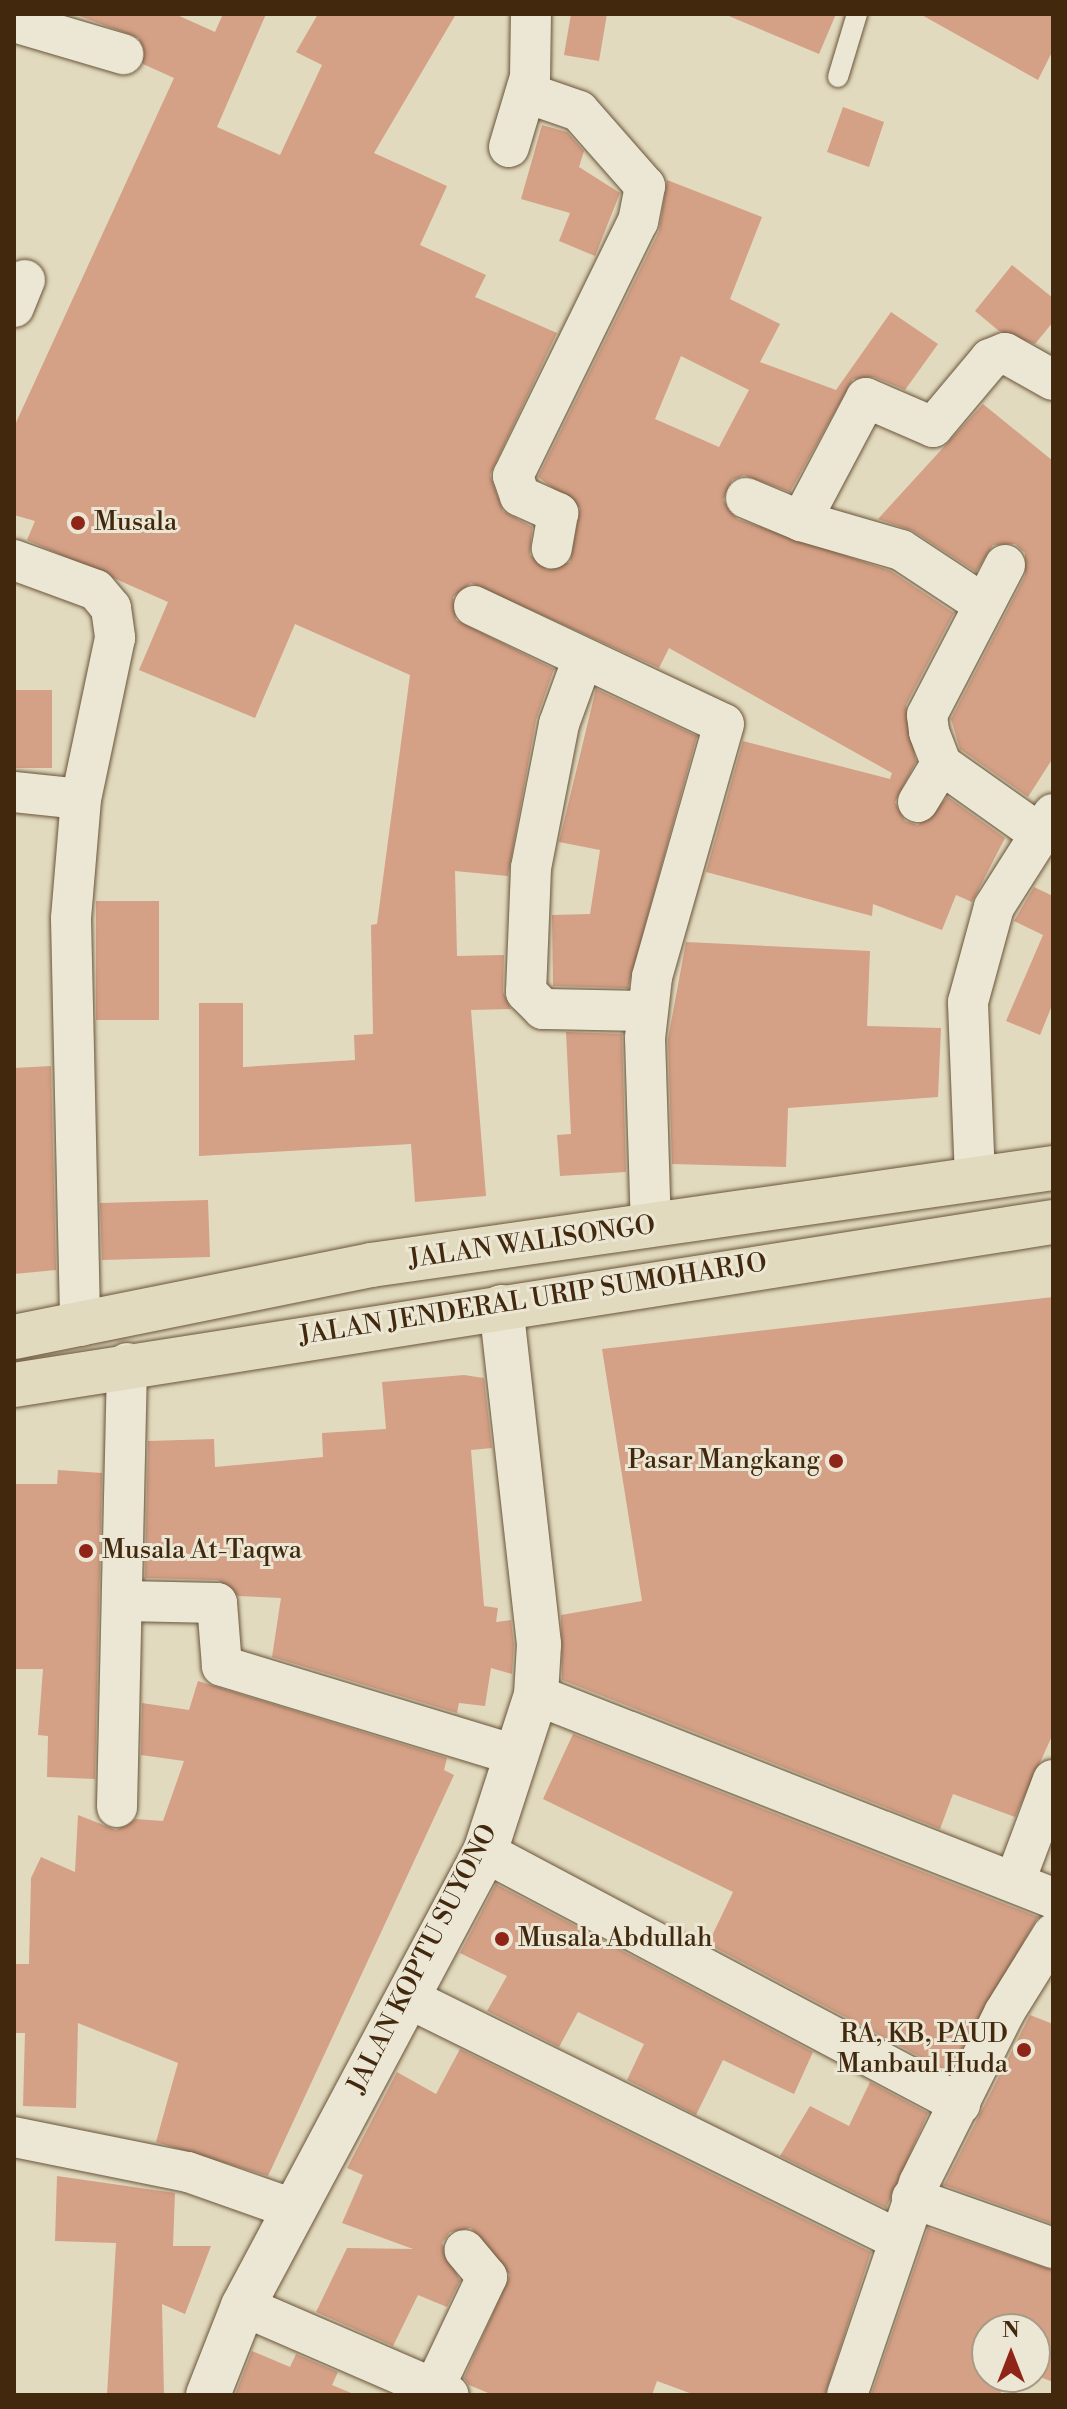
<!DOCTYPE html>
<style>
body{margin:0}
#map{position:relative;width:1067px;height:2409px;overflow:hidden;background:#e2dabe;font-family:"Libre Bodoni",serif}
div>[style]{position:absolute}
.building>*{inset:0;background:#d4a086}
.roads{filter:drop-shadow(0 0 2px #6a553a) drop-shadow(0 0 2px #6a553a)}
.service>*{height:20px;margin:-10px;padding:0 10px;transform-origin:10px;border-radius:10px;background:#ece7d5}
.minor>*{height:40px;margin:-20px;padding:0 20px;transform-origin:20px;border-radius:20px;background:#ece7d5}
.secondary>*{height:44px;margin:-22px;padding:0 22px;transform-origin:22px;border-radius:22px;background:#ece7d5}
.trunk>*{height:44px;margin:-22px;padding:0 22px;transform-origin:22px;border-radius:22px;background:#e2dabe}
.dots>*{width:22px;height:22px;translate:-50% -50%;box-sizing:border-box;border:4px solid #ece7d5;border-radius:50%}
span{translate:-50% -50%;white-space:nowrap;text-align:center;line-height:1.15;-webkit-text-stroke:6px #ece7d5;paint-order:stroke}
.poi-label{font-size:26px;color:#42290e}
.left{translate:0 -50%;text-align:left}
.right{translate:-100% -50%;text-align:right}
.street-label{font-size:26px;color:#42290e}
.frame{position:absolute;inset:0;border:16px solid #42290e;pointer-events:none}
.north{position:absolute;left:971px;top:2313px;width:80px;height:80px;box-sizing:border-box;background:#ece7d5;border:2px solid #a89b85;border-radius:50%;rotate:0deg;font-size:22px;font-weight:700;line-height:32px;text-align:center;color:#42290e}
.north::after{content:'';display:block;margin:auto;width:28px;height:36px;background:#8f2418;clip-path:polygon(50% 0,100% 100%,50% 72%,0 100%)}
</style>
<div id="map">
<div class="building">
<div style="clip-path:polygon(evenodd,74px 14px,175px 14px,215px 32px,223px 14px,266px 14px,217px 127px,280px 155px,322px 65px,296px 52px,318px 14px,456px 14px,374px 153px,447px 186px,420px 245px,486px 275px,475px 297px,557px 333px,490px 475px,503px 511px,532px 527px,530px 555px,547px 570px,570px 562px,580px 508px,538px 477px,659px 231px,667px 180px,762px 217px,730px 299px,780px 324px,760px 362px,836px 390px,891px 312px,938px 344px,905px 390px,874px 377px,853px 379px,790px 492px,744px 475px,732px 480px,723px 500px,737px 519px,891px 571px,954px 613px,906px 705px,916px 762px,895px 802px,905px 821px,918px 825px,948px 797px,1005px 838px,972px 902px,956px 895px,942px 930px,873px 904px,872px 916px,706px 872px,743px 741px,890px 779px,892px 773px,669px 648px,659px 668px,471px 583px,453px 597px,456px 620px,554px 669px,536px 720px,508px 876px,455px 871px,457px 956px,504px 955px,503px 992px,511px 1009px,471px 1010px,486px 1196px,415px 1202px,411px 1144px,199px 1156px,199px 1003px,243px 1003px,243px 1067px,355px 1060px,354px 1035px,373px 1034px,371px 925px,377px 924px,410px 675px,295px 624px,255px 718px,139px 670px,168px 602px,27px 540px,35px 521px,14px 515px,14px 427px,174px 78px,143px 64px,139px 38px,74px 14px,681px 356px,749px 390px,719px 447px,655px 419px,681px 356px)"></div>
<div style="clip-path:polygon(571px 14px,607px 14px,599px 61px,564px 55px)"></div>
<div style="clip-path:polygon(724px 14px,836px 14px,819px 54px)"></div>
<div style="clip-path:polygon(920px 14px,1053px 14px,1053px 50px,1038px 80px)"></div>
<div style="clip-path:polygon(843px 107px,884px 122px,869px 167px,827px 152px)"></div>
<div style="clip-path:polygon(542px 125px,567px 132px,584px 151px,579px 167px,620px 193px,595px 256px,559px 241px,570px 213px,521px 199px)"></div>
<div style="clip-path:polygon(1012px 265px,1053px 298px,1053px 322px,1035px 344px,999px 331px,975px 311px)"></div>
<div style="clip-path:polygon(983px 404px,1053px 461px,1053px 758px,1028px 797px,960px 749px,951px 719px,1025px 576px,1025px 553px,1015px 544px,993px 545px,976px 572px,913px 531px,878px 519px)"></div>
<div style="clip-path:polygon(596px 689px,697px 736px,628px 988px,553px 986px,552px 915px,590px 914px,600px 850px,559px 842px)"></div>
<div style="clip-path:polygon(14px 690px,52px 690px,52px 768px,14px 768px)"></div>
<div style="clip-path:polygon(1034px 887px,1053px 896px,1053px 1003px,1040px 1035px,1006px 1021px,1043px 935px,1014px 921px)"></div>
<div style="clip-path:polygon(96px 901px,159px 901px,159px 1020px,96px 1020px)"></div>
<div style="clip-path:polygon(686px 942px,870px 951px,867px 1026px,941px 1028px,938px 1097px,788px 1108px,786px 1167px,672px 1164px,668px 1039px)"></div>
<div style="clip-path:polygon(566px 1032px,622px 1034px,626px 1172px,560px 1176px,557px 1135px,571px 1134px)"></div>
<div style="clip-path:polygon(51px 1066px,56px 1270px,14px 1274px,14px 1068px)"></div>
<div style="clip-path:polygon(208px 1200px,210px 1257px,102px 1260px,100px 1203px)"></div>
<div style="clip-path:polygon(1053px 1297px,1053px 1734px,1015px 1817px,953px 1794px,940px 1829px,562px 1680px,561px 1615px,642px 1601px,602px 1349px)"></div>
<div style="clip-path:polygon(464px 1375px,484px 1378px,492px 1448px,471px 1450px,484px 1606px,498px 1608px,496px 1622px,511px 1620px,514px 1645px,512px 1674px,491px 1668px,485px 1706px,459px 1703px,457px 1713px,272px 1657px,281px 1598px,238px 1596px,218px 1580px,145px 1578px,148px 1441px,214px 1439px,215px 1467px,323px 1457px,322px 1433px,386px 1429px,382px 1382px)"></div>
<div style="clip-path:polygon(58px 1470px,102px 1473px,95px 1779px,47px 1777px,48px 1736px,38px 1735px,43px 1669px,14px 1669px,14px 1484px,57px 1484px)"></div>
<div style="clip-path:polygon(198px 1681px,447px 1758px,444px 1770px,454px 1775px,268px 2176px,156px 2142px,178px 2063px,78px 2023px,76px 2108px,23px 2106px,25px 2033px,14px 2033px,14px 1964px,29px 1964px,31px 1878px,41px 1857px,75px 1872px,78px 1815px,116px 1830px,136px 1819px,163px 1821px,184px 1761px,141px 1755px,142px 1703px,189px 1710px)"></div>
<div style="clip-path:polygon(573px 1734px,1038px 1917px,949px 2072px,708px 1944px,733px 1892px,543px 1799px)"></div>
<div style="clip-path:polygon(496px 1884px,813px 2052px,794px 2094px,723px 2060px,696px 2115px,627px 2080px,644px 2044px,578px 2012px,559px 2047px,487px 2011px,507px 1976px,460px 1953px)"></div>
<div style="clip-path:polygon(1030px 2015px,1053px 2024px,1053px 2224px,944px 2185px)"></div>
<div style="clip-path:polygon(460px 2049px,871px 2252px,825px 2395px,695px 2395px,657px 2381px,652px 2395px,493px 2395px,469px 2385px,464px 2378px,510px 2275px,471px 2228px,450px 2232px,442px 2243px,460px 2281px,447px 2307px,418px 2295px,393px 2346px,316px 2312px,347px 2248px,413px 2249px,342px 2223px,363px 2175px,347px 2168px,397px 2072px,436px 2094px)"></div>
<div style="clip-path:polygon(870px 2082px,928px 2113px,886px 2208px,780px 2156px,810px 2106px,849px 2126px)"></div>
<div style="clip-path:polygon(57px 2176px,175px 2193px,173px 2246px,211px 2246px,185px 2314px,162px 2304px,164px 2395px,107px 2395px,116px 2243px,55px 2241px)"></div>
<div style="clip-path:polygon(928px 2228px,1053px 2270px,1053px 2382px,1035px 2375px,1035px 2329px,987px 2329px,987px 2377px,1005px 2377px,1000px 2395px,871px 2395px)"></div>
<div style="clip-path:polygon(252px 2351px,290px 2367px,296px 2354px,338px 2372px,332px 2385px,356px 2395px,235px 2395px)"></div>
</div>
<div class="roads">
<div class="service">
<div style="left:838px;top:77px;width:66px;rotate:-73.2deg"></div>
</div>
<div class="minor">
<div style="left:14px;top:22px;width:114px;rotate:16.4deg"></div>
<div style="left:527px;top:93px;width:55px;rotate:19.1deg"></div>
<div style="left:579px;top:111px;width:100px;rotate:48.7deg"></div>
<div style="left:645px;top:186px;width:36px;rotate:101deg"></div>
<div style="left:638px;top:221px;width:284px;rotate:116.1deg"></div>
<div style="left:513px;top:476px;width:21px;rotate:71deg"></div>
<div style="left:520px;top:496px;width:42px;rotate:24.1deg"></div>
<div style="left:558px;top:513px;width:36px;rotate:100deg"></div>
<div style="left:509px;top:147px;width:73px;rotate:-73.3deg"></div>
<div style="left:530px;top:77px;width:63px;rotate:-89.1deg"></div>
<div style="left:14px;top:307px;width:29px;rotate:-68deg"></div>
<div style="left:746px;top:498px;width:60px;rotate:22.7deg"></div>
<div style="left:14px;top:560px;width:87px;rotate:20.1deg"></div>
<div style="left:96px;top:590px;width:23px;rotate:50deg"></div>
<div style="left:111px;top:608px;width:30px;rotate:82deg"></div>
<div style="left:115px;top:638px;width:165px;rotate:101.9deg"></div>
<div style="left:81px;top:799px;width:120px;rotate:94.8deg"></div>
<div style="left:71px;top:919px;width:407px;rotate:88.7deg"></div>
<div style="left:1005px;top:565px;width:169px;rotate:117.5deg"></div>
<div style="left:927px;top:715px;width:17px;rotate:83deg"></div>
<div style="left:929px;top:732px;width:34px;rotate:69deg"></div>
<div style="left:941px;top:764px;width:121px;rotate:35.3deg"></div>
<div style="left:983px;top:604px;width:98px;rotate:-146.6deg"></div>
<div style="left:901px;top:550px;width:104px;rotate:-163.8deg"></div>
<div style="left:801px;top:521px;width:139px;rotate:-62.1deg"></div>
<div style="left:866px;top:398px;width:73px;rotate:23.4deg"></div>
<div style="left:933px;top:427px;width:89px;rotate:-50deg"></div>
<div style="left:990px;top:359px;width:16px;rotate:-22deg"></div>
<div style="left:1005px;top:353px;width:55px;rotate:29.4deg"></div>
<div style="left:474px;top:606px;width:276px;rotate:25.3deg"></div>
<div style="left:724px;top:724px;width:263px;rotate:105.9deg"></div>
<div style="left:652px;top:977px;width:61px;rotate:96.5deg"></div>
<div style="left:645px;top:1038px;width:188px;rotate:88.2deg"></div>
<div style="left:583px;top:658px;width:70px;rotate:110deg"></div>
<div style="left:559px;top:724px;width:147px;rotate:101deg"></div>
<div style="left:531px;top:868px;width:124px;rotate:92.3deg"></div>
<div style="left:526px;top:992px;width:24px;rotate:45deg"></div>
<div style="left:543px;top:1009px;width:104px;rotate:1.1deg"></div>
<div style="left:14px;top:792px;width:67px;rotate:6deg"></div>
<div style="left:918px;top:802px;width:44px;rotate:-58.8deg"></div>
<div style="left:975px;top:1178px;width:176px;rotate:-92.3deg"></div>
<div style="left:968px;top:1002px;width:98px;rotate:-74.7deg"></div>
<div style="left:994px;top:907px;width:110px;rotate:-57.6deg"></div>
<div style="left:125px;top:1601px;width:92px;rotate:1.2deg"></div>
<div style="left:217px;top:1603px;width:63px;rotate:85.5deg"></div>
<div style="left:222px;top:1666px;width:309px;rotate:16.9deg"></div>
<div style="left:536px;top:1695px;width:555px;rotate:21.44deg"></div>
<div style="left:117px;top:1807px;width:444px;rotate:-88.7deg"></div>
<div style="left:485px;top:1852px;width:538px;rotate:27.95deg"></div>
<div style="left:1015px;top:1881px;width:108px;rotate:-69.4deg"></div>
<div style="left:406px;top:1997px;width:547px;rotate:26.24deg"></div>
<div style="left:14px;top:2137px;width:177px;rotate:11.4deg"></div>
<div style="left:188px;top:2172px;width:111px;rotate:19.4deg"></div>
<div style="left:912px;top:2198px;width:150px;rotate:19.5deg"></div>
<div style="left:243px;top:2306px;width:224px;rotate:23.4deg"></div>
<div style="left:434px;top:2388px;width:123px;rotate:-64.5deg"></div>
<div style="left:487px;top:2277px;width:35px;rotate:-130deg"></div>
<div style="left:847px;top:2395px;width:224px;rotate:-71.2deg"></div>
<div style="left:919px;top:2183px;width:190px;rotate:-63.4deg"></div>
<div style="left:1004px;top:2013px;width:93px;rotate:-58.2deg"></div>
</div>
<div class="secondary">
<div style="left:208px;top:2395px;width:96px;rotate:-68.5deg"></div>
<div style="left:243px;top:2306px;width:514px;rotate:-61.94deg"></div>
<div style="left:485px;top:1852px;width:165px;rotate:-72deg"></div>
<div style="left:536px;top:1695px;width:51px;rotate:-86.6deg"></div>
<div style="left:539px;top:1644px;width:339px;rotate:-96.4deg"></div>
</div>
<div class="trunk">
<div style="left:14px;top:1337px;width:364px;rotate:-11.4deg"></div>
<div style="left:371px;top:1265px;width:689px;rotate:-8.09deg"></div>
<div style="left:14px;top:1385px;width:1052px;rotate:-8.92deg"></div>
</div>
</div>
<div class="dots">
<div style="left:78px;top:523px;background:#8f2418"></div>
<div style="left:836px;top:1461px;background:#8f2418"></div>
<div style="left:86px;top:1551px;background:#8f2418"></div>
<div style="left:502px;top:1939px;background:#8f2418"></div>
<div style="left:1024px;top:2050px;background:#8f2418"></div>
</div>
<div class="poi-label">
<span class="left" style="left:94px;top:523px">Musala</span>
<span class="right" style="left:820px;top:1461px">Pasar Mangkang</span>
<span class="left" style="left:102px;top:1551px">Musala At-Taqwa</span>
<span class="left" style="left:518px;top:1939px">Musala Abdullah</span>
<span class="right" style="left:1008px;top:2050px">RA, KB, PAUD<br>Manbaul Huda</span>
</div>
<div class="street-label">
<span style="left:532px;top:1243px;rotate:-8deg">JALAN WALISONGO</span>
<span style="left:533px;top:1300px;rotate:-9deg">JALAN JENDERAL URIP SUMOHARJO</span>
<span style="left:423px;top:1959px;rotate:-63deg">JALAN KOPTU SUYONO</span>
</div>
<div class="frame"></div>
<div class="north">N</div>
</div>
